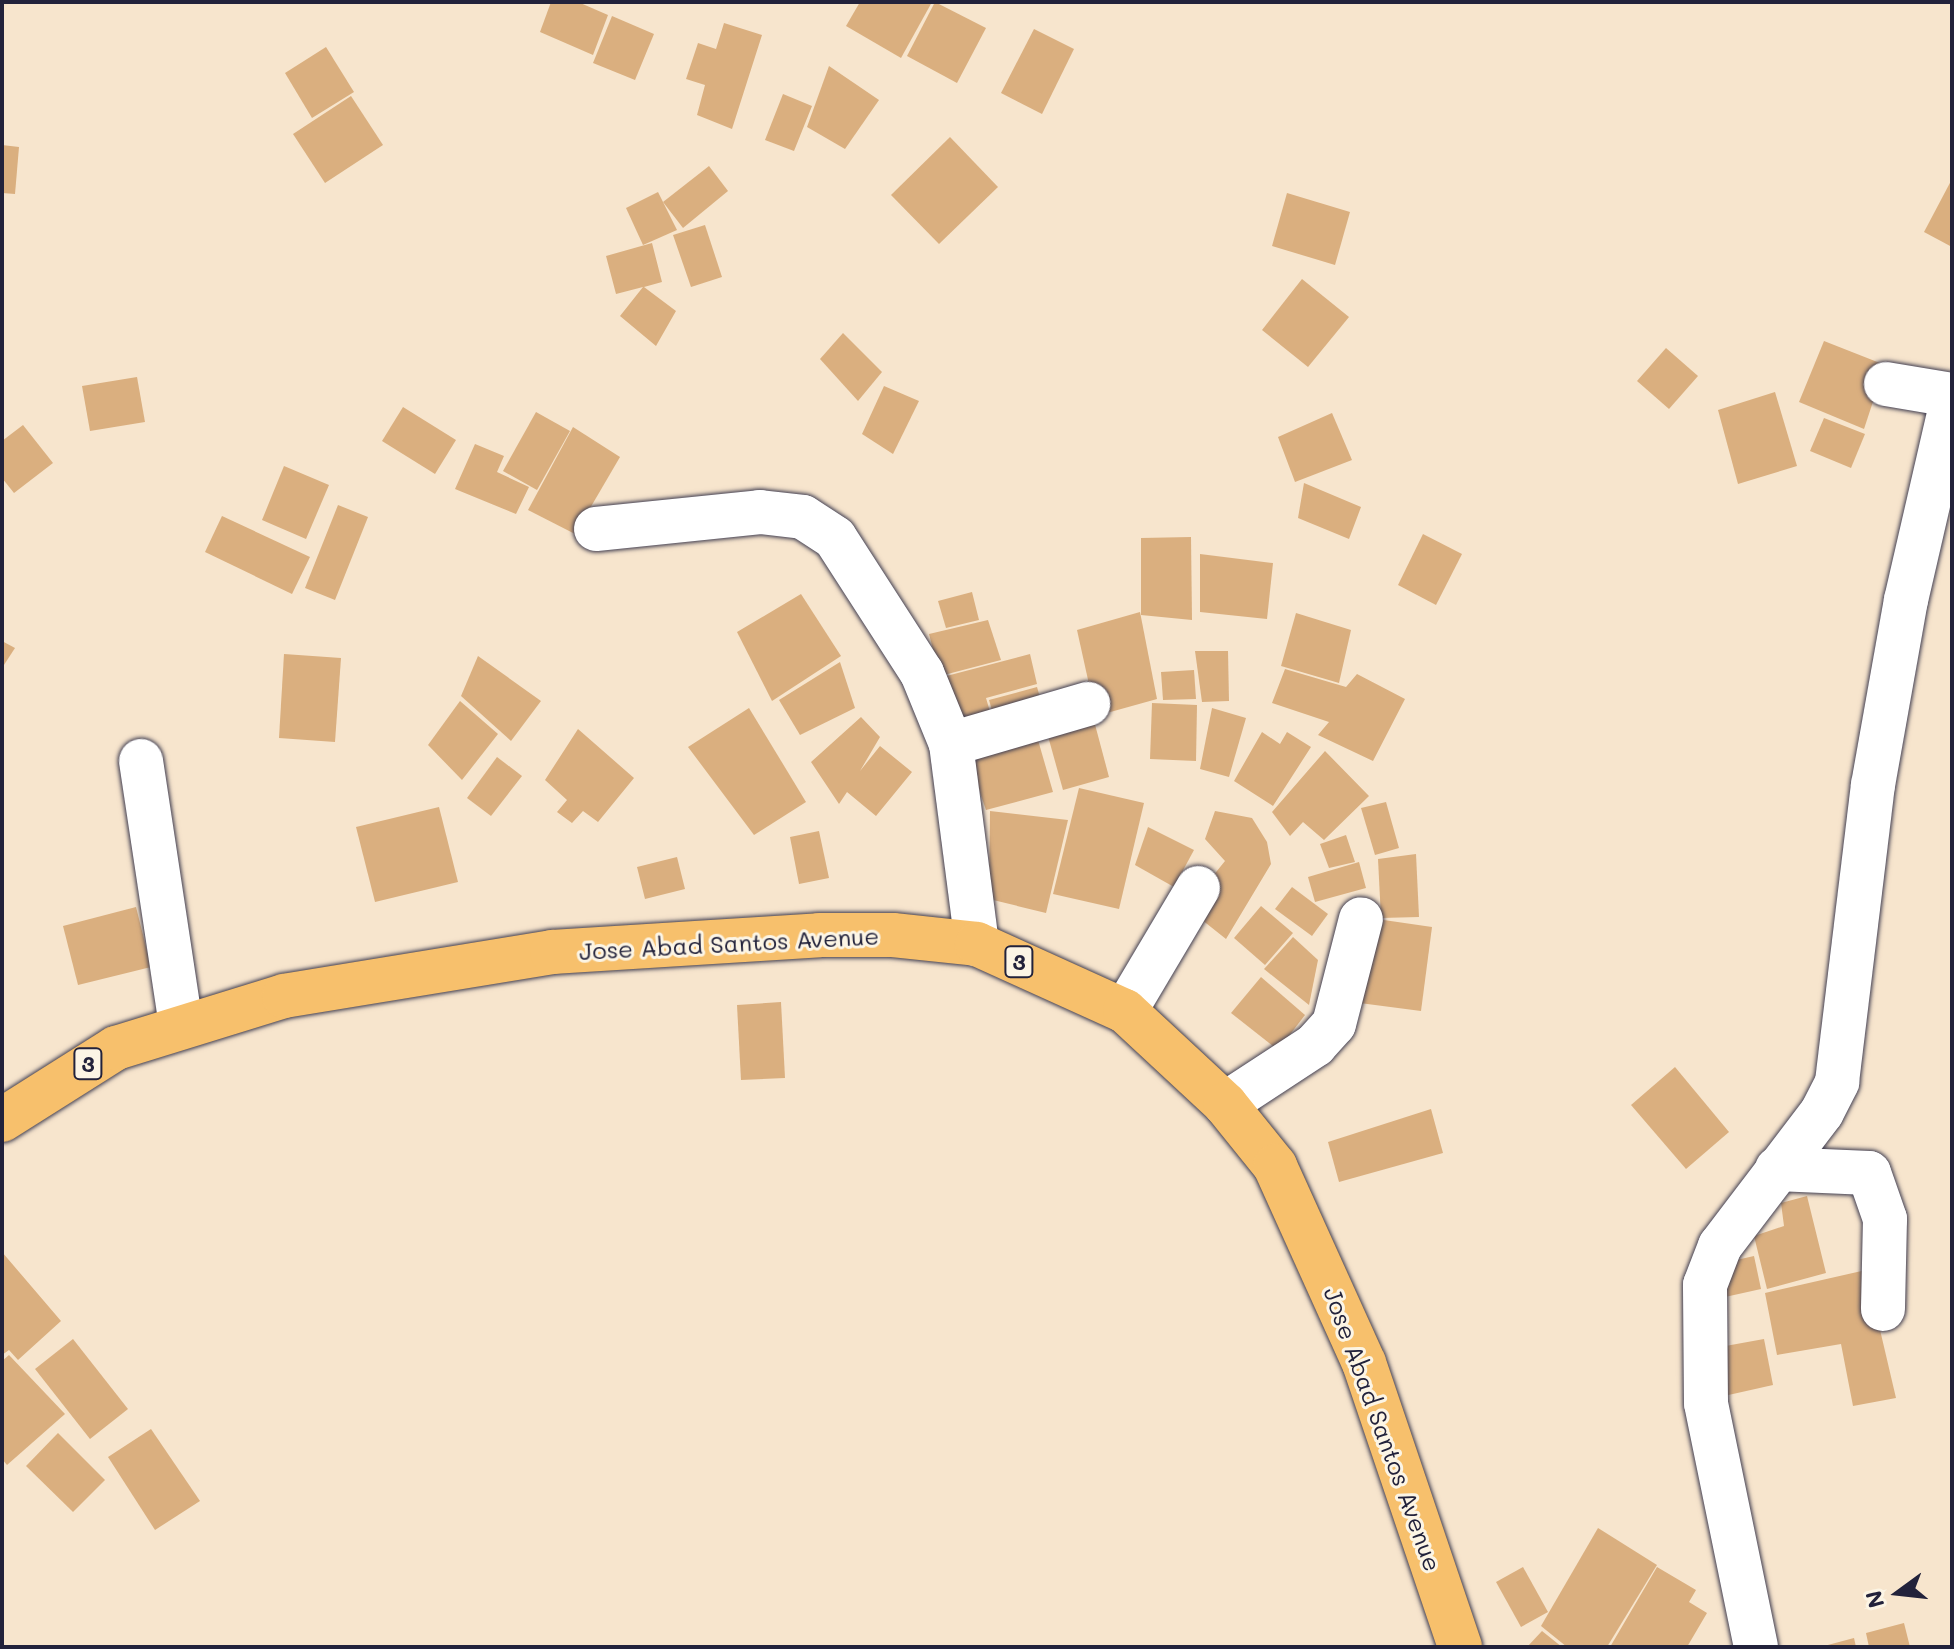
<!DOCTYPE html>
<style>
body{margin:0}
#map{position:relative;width:1954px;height:1649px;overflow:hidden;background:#f7e5cd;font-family:Mali,sans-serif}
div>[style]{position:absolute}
.building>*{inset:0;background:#daaf7f}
.roads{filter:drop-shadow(0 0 2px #423f51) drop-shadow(0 0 2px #423f51)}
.minor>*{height:44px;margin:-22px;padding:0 22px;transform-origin:22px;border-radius:22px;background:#fff}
.highway>*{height:44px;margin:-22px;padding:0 22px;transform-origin:22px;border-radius:22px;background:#f7c06c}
span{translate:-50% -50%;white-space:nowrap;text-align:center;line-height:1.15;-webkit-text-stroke:6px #fcf5e5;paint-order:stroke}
.shield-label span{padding:2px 6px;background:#fcf5e5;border:2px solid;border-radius:6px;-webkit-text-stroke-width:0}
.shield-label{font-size:22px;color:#22223b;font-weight:700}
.street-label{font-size:24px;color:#22223b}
.frame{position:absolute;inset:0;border:4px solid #22223b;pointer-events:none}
.north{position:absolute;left:1858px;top:1553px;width:80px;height:80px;-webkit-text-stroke:6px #fcf5e5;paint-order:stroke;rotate:255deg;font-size:22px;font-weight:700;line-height:32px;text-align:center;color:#22223b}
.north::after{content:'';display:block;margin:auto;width:28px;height:36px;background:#22223b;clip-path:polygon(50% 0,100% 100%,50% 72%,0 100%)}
</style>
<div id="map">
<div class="building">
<div style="clip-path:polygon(551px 2px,578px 2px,608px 15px,593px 55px,540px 32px)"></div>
<div style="clip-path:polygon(860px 2px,932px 2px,901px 58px,846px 26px)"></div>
<div style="clip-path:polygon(935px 2px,986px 28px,957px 83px,907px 56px)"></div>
<div style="clip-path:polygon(612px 16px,654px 34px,635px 80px,593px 63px)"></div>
<div style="clip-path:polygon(724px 23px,762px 35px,732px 129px,697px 115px,705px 85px,686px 79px,698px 43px,716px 49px)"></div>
<div style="clip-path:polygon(1034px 29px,1074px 49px,1042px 114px,1001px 93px)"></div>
<div style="clip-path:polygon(326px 47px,354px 92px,312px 118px,285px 73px)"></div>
<div style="clip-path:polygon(829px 66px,879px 100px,845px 149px,807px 127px)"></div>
<div style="clip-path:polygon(783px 94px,812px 106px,794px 151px,765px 140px)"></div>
<div style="clip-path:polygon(351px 96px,383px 145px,325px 183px,293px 134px)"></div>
<div style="clip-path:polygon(950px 137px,998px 187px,939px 244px,891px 195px)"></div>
<div style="clip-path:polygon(2px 145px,19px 147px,15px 194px,2px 193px)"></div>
<div style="clip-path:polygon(709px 166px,728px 191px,683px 228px,663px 202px)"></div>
<div style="clip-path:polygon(1952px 179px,1952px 247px,1924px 232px)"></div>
<div style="clip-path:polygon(658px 192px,677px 230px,643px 245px,626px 208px)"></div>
<div style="clip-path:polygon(1287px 193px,1350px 212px,1335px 265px,1272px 246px)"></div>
<div style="clip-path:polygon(705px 225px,722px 277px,691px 287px,673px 235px)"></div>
<div style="clip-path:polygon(652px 243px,662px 282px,644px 287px,676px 311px,656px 346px,620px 316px,643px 287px,616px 294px,606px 256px)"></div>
<div style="clip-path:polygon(1302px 279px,1349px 317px,1308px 367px,1262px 330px)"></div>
<div style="clip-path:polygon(843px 333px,882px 372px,858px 401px,820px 359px)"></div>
<div style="clip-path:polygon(1824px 341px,1885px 365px,1864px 429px,1799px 402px)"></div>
<div style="clip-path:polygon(1666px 348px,1698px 376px,1669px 409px,1637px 381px)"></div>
<div style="clip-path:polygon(137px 377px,145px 422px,90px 431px,82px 386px)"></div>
<div style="clip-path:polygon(884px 386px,919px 401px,893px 454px,862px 434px)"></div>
<div style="clip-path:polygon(1775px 392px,1797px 466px,1738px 484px,1718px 410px)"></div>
<div style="clip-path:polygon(403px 407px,456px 440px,435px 474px,382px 441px)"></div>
<div style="clip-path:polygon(536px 412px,570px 431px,537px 490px,503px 471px)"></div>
<div style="clip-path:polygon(1332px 413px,1352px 460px,1295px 482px,1278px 437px)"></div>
<div style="clip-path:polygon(1824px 418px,1865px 434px,1851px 468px,1810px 451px)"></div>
<div style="clip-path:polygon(23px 425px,53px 463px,14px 493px,2px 478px,2px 441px)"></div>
<div style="clip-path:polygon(573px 427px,620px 457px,575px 534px,528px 510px)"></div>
<div style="clip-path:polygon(475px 444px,504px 456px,497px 472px,529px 487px,516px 514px,455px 489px)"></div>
<div style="clip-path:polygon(284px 466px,329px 485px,306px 539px,262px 520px)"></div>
<div style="clip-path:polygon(1304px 483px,1361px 507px,1349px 539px,1298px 518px)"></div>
<div style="clip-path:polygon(338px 505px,368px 517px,335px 600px,305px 588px)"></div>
<div style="clip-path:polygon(222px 516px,310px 557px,292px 594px,205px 552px)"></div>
<div style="clip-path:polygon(1423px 534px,1462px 554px,1436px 605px,1398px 585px)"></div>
<div style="clip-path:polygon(1191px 537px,1192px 620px,1141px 615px,1141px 538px)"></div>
<div style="clip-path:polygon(1200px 554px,1273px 563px,1267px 619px,1200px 612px)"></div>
<div style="clip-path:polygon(972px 592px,979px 620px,946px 628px,938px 601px)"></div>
<div style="clip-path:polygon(801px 594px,841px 656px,772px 701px,737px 632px)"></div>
<div style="clip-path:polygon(1140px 612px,1157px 699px,1096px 716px,1077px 630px)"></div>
<div style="clip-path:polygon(1296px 613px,1351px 630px,1339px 683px,1281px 666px)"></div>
<div style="clip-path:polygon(988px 620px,1001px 660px,940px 676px,929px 634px)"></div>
<div style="clip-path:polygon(2px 641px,15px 648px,2px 668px)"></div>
<div style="clip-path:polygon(1195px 651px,1228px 651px,1229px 701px,1202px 702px)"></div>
<div style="clip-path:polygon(284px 654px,341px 658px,335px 742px,279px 738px)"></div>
<div style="clip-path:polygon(1030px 654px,1037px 684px,986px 698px,993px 722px,963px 730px,935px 679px)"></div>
<div style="clip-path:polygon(478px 656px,541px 701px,511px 741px,461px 696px)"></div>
<div style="clip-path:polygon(840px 662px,855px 708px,800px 735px,779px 700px)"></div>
<div style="clip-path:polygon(1285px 669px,1346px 687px,1357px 674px,1405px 699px,1373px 761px,1318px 735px,1329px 722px,1272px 703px)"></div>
<div style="clip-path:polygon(1194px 670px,1196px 699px,1163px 700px,1161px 672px)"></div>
<div style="clip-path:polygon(1037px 687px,1044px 711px,996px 724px,989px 700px)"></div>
<div style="clip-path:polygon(460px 701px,498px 734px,462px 780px,428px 745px)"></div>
<div style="clip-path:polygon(1152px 703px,1197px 705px,1196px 761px,1150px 759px)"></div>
<div style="clip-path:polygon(749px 708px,806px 802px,754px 835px,688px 747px)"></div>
<div style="clip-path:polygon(1212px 708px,1246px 718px,1229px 777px,1200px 769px)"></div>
<div style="clip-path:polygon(861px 717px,880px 737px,860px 771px,880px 746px,912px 772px,876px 816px,847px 792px,839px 804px,811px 762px)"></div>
<div style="clip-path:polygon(1093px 717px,1109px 777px,1063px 790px,1046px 729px)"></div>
<div style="clip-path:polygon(578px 729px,634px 778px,598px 822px,583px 811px,572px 823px,557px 812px,567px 800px,545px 780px)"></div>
<div style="clip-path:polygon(1262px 732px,1280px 744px,1287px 732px,1311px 747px,1273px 806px,1234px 781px)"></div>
<div style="clip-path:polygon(1038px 740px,1053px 792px,986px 810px,969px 761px)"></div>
<div style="clip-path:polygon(1325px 751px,1369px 796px,1324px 840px,1303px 822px,1290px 836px,1272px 812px)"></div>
<div style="clip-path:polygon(497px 757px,522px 776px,491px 816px,467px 798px)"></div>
<div style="clip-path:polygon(1079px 788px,1144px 803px,1119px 909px,1053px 894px)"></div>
<div style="clip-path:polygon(1386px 802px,1399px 848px,1375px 855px,1361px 808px)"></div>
<div style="clip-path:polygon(439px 807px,458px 882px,375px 902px,356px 827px)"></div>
<div style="clip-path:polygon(990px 811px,1068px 820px,1046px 913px,989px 899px)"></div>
<div style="clip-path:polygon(1215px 811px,1252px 818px,1267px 842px,1271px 864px,1226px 939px,1187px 908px,1225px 861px,1205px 839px)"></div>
<div style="clip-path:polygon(1148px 827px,1194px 850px,1174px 887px,1135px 865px)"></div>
<div style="clip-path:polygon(819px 831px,829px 878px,799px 884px,790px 837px)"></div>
<div style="clip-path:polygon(1346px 835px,1355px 862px,1329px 868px,1320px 844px)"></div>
<div style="clip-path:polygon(1416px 854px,1419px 917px,1381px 918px,1378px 859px)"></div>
<div style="clip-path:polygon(677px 857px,685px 889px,645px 899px,637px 867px)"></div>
<div style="clip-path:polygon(1359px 862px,1366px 888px,1315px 902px,1308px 877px)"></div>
<div style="clip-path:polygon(1292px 887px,1328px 914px,1312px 936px,1275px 909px)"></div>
<div style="clip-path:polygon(1261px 906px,1293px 933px,1265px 965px,1234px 938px)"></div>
<div style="clip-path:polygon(136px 907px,151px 967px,78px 985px,63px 926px)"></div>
<div style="clip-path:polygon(1363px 917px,1432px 927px,1421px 1011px,1352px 1002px)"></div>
<div style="clip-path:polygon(1293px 937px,1318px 960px,1309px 1005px,1264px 969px)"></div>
<div style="clip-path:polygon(1261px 977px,1305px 1015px,1278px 1050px,1231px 1013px)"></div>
<div style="clip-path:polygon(781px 1002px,785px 1078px,741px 1080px,737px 1005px)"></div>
<div style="clip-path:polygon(1675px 1067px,1729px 1132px,1686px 1169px,1631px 1105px)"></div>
<div style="clip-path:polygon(1431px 1109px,1443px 1153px,1339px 1182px,1328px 1142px)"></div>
<div style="clip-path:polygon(1807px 1196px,1826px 1273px,1767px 1289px,1754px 1236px,1784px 1226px,1781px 1203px)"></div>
<div style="clip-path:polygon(2px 1252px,61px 1321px,18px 1360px,9px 1350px,2px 1355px)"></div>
<div style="clip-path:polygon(1754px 1256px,1761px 1289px,1725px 1297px,1732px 1261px)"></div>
<div style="clip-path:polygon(1866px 1270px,1896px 1398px,1853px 1406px,1841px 1344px,1777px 1355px,1765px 1293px)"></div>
<div style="clip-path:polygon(73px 1339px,128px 1409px,90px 1439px,35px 1369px)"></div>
<div style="clip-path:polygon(1764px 1339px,1773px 1385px,1724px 1396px,1720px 1347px)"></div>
<div style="clip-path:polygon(9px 1355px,65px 1414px,7px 1465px,2px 1459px,2px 1361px)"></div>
<div style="clip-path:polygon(151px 1429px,200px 1501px,155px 1530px,108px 1457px)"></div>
<div style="clip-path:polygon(58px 1433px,105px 1480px,73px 1512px,26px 1466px)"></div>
<div style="clip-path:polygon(1598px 1528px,1657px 1565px,1607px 1647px,1567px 1647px,1541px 1626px)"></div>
<div style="clip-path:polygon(1523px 1567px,1548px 1612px,1521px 1627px,1496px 1582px)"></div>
<div style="clip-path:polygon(1657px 1567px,1696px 1590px,1689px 1602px,1707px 1613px,1687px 1647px,1610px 1647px)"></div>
<div style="clip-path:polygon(1904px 1623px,1910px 1647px,1869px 1647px,1866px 1633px)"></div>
<div style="clip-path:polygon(1542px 1631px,1562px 1647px,1527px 1647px)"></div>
<div style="clip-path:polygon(1854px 1638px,1856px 1647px,1824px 1647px,1824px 1646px)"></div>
</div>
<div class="roads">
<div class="minor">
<div style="left:1886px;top:384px;width:67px;rotate:9.5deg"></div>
<div style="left:596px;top:529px;width:165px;rotate:-5.9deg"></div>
<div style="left:760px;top:512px;width:43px;rotate:6.6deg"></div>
<div style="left:803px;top:517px;width:38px;rotate:33deg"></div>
<div style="left:835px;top:538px;width:161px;rotate:57.2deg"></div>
<div style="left:922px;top:673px;width:77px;rotate:67.8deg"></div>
<div style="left:951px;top:744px;width:202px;rotate:82.6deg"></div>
<div style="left:951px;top:744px;width:143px;rotate:-16.3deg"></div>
<div style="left:141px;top:761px;width:266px;rotate:81.4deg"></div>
<div style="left:1125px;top:1011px;width:143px;rotate:-59.3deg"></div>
<div style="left:1225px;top:1104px;width:108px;rotate:-33.2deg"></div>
<div style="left:1315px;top:1045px;width:28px;rotate:-48deg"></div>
<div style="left:1334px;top:1024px;width:108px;rotate:-75.6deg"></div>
<div style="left:1777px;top:1169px;width:92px;rotate:2.5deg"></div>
<div style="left:1869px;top:1173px;width:49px;rotate:70.8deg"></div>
<div style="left:1885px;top:1219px;width:90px;rotate:91.3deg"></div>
<div style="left:1756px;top:1647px;width:249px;rotate:-101.6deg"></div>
<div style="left:1706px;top:1403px;width:118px;rotate:-90.5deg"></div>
<div style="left:1705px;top:1285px;width:42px;rotate:-69deg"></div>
<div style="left:1720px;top:1246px;width:168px;rotate:-52.7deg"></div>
<div style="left:1822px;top:1112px;width:34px;rotate:-63deg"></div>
<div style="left:1837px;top:1082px;width:299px;rotate:-83.1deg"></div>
<div style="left:1873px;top:785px;width:188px;rotate:-79.9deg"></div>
<div style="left:1906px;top:600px;width:204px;rotate:-77deg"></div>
</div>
<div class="highway">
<div style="left:2px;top:1120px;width:135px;rotate:-32.3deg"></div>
<div style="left:116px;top:1048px;width:176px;rotate:-17.2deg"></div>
<div style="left:284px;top:996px;width:272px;rotate:-9.3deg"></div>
<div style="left:552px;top:952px;width:268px;rotate:-3.6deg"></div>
<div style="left:819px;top:935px;width:74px"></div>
<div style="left:893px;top:935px;width:84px;rotate:6.1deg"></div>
<div style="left:977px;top:944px;width:162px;rotate:24.4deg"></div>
<div style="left:1125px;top:1011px;width:137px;rotate:42.9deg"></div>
<div style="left:1225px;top:1104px;width:80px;rotate:51.1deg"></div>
<div style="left:1275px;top:1166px;width:216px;rotate:65.7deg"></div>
<div style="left:1364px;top:1363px;width:300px;rotate:71.3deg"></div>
</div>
</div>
<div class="shield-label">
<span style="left:1019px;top:962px">3</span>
<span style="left:88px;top:1064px">3</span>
</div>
<div class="street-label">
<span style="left:729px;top:943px;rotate:-3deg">Jose Abad Santos Avenue</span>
<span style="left:1383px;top:1429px;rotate:70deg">Jose Abad Santos Avenue</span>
</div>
<div class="frame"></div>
<div class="north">N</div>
</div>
